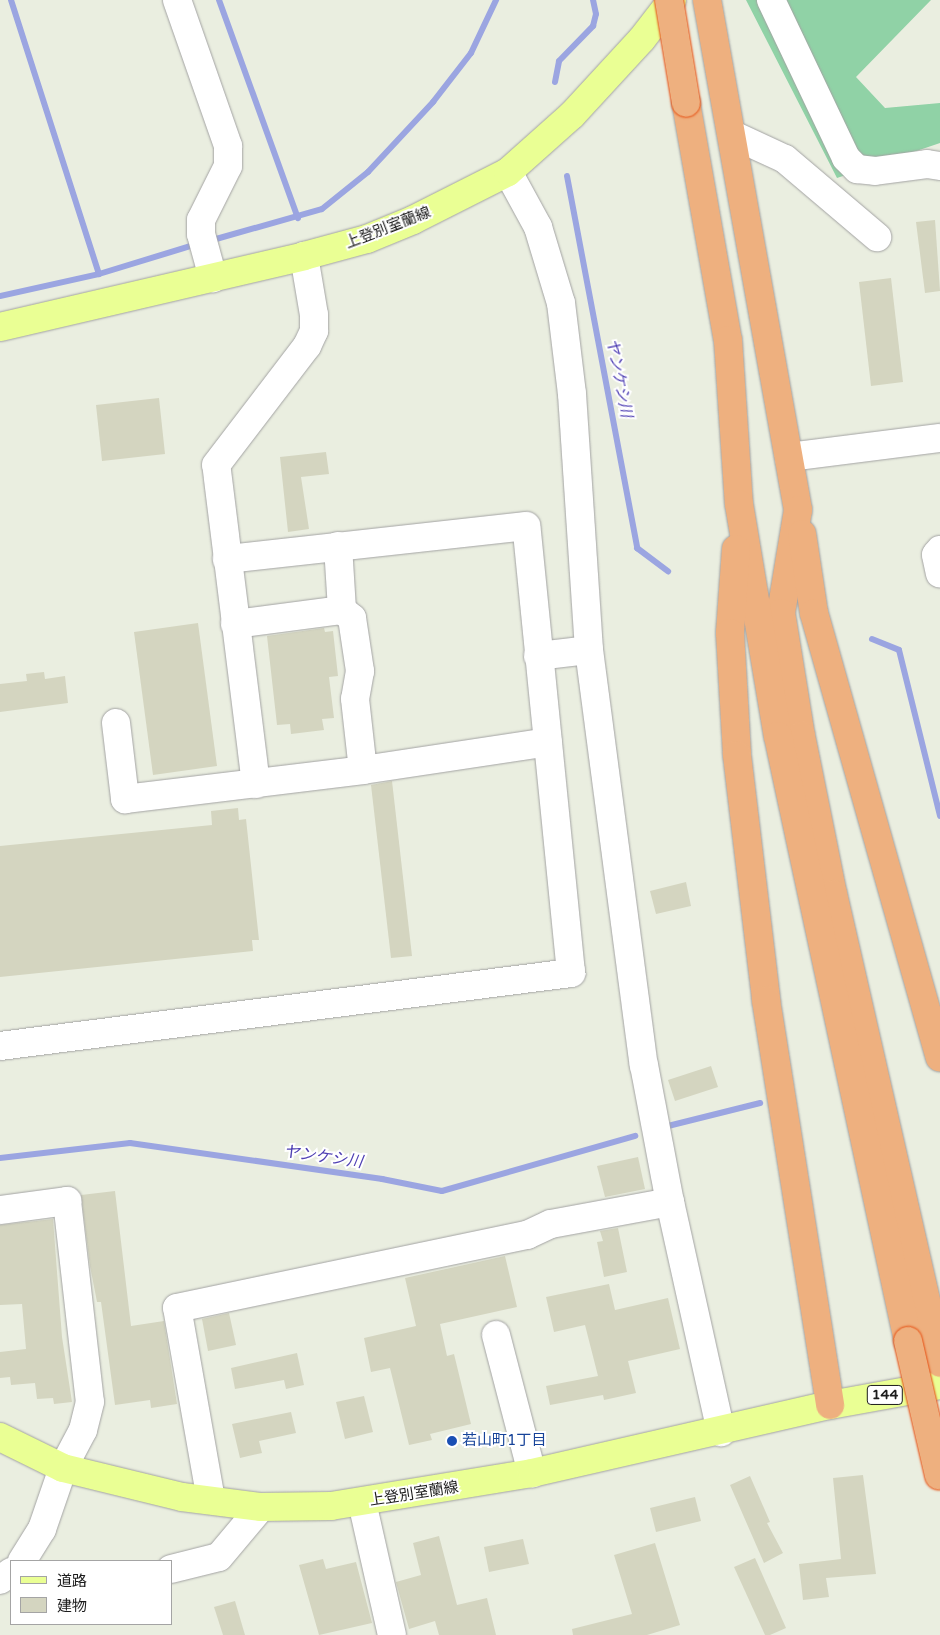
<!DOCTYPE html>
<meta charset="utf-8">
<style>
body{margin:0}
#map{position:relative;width:940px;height:1635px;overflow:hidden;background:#eaeee0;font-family:"Varela Round","Noto Sans JP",sans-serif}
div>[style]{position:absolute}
.forest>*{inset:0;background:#90d2a6}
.stream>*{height:6px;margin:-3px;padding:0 3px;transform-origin:3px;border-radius:3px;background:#9ba5e1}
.building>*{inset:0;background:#d4d5c0}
.roads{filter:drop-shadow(0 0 1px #a3a3a3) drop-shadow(0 0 1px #a3a3a3)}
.minor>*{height:28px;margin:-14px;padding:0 14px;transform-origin:14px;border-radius:14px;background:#fff}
.major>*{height:28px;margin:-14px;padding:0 14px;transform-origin:14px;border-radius:14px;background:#eaff94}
.highway>*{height:28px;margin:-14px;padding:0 14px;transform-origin:14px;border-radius:14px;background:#eeb07f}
.bridges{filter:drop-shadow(0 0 1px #e65013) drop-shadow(0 0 1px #e65013)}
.highway-bridge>*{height:28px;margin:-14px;padding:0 14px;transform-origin:14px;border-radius:14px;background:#eeb07f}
.dots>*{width:14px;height:14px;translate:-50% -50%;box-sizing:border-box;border:2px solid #fff;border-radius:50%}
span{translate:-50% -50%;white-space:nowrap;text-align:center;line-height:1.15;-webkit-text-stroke:4px #fff;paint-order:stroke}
.shield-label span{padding:1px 4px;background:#fff;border:1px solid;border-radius:4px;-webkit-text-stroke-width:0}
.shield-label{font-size:14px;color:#1c1c1c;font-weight:700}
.street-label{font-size:15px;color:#1c1c1c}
.transit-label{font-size:15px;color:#164399}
.left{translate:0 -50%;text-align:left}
.water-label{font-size:16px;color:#4f40b3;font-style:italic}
.legend{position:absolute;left:10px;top:1560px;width:162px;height:65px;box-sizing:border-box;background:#fff;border:1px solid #a4a4a4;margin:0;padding:6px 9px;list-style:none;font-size:15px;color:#1c1c1c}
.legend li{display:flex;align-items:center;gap:10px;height:25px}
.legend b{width:25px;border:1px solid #a4a4a4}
</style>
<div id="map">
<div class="forest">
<div style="clip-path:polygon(746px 0,931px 0,856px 77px,885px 108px,940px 103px,940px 143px,837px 178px)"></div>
</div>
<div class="stream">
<div style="left:11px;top:0;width:288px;rotate:72.2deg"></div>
<div style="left:219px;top:0;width:232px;rotate:70.1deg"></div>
<div style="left:555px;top:82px;width:21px;rotate:-79deg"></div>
<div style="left:559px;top:61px;width:49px;rotate:-45.8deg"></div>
<div style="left:593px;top:26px;width:12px;rotate:-76deg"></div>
<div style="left:596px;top:14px;width:14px;rotate:-102deg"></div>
<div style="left:567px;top:176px;width:379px;rotate:79.3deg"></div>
<div style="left:637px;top:548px;width:39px;rotate:37deg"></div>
<div style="left:209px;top:241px;width:117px;rotate:-15.8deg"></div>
<div style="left:322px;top:209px;width:59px;rotate:-38.8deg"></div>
<div style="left:368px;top:172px;width:96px;rotate:-47.1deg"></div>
<div style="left:433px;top:102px;width:62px;rotate:-52.2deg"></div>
<div style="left:471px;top:53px;width:59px;rotate:-64.7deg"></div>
<div style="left:0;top:296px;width:101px;rotate:-12.5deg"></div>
<div style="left:99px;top:274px;width:102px;rotate:-17deg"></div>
<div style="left:872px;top:639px;width:29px;rotate:22deg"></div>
<div style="left:899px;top:650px;width:171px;rotate:76.1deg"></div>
<div style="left:668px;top:1126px;width:95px;rotate:-14deg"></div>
<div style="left:0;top:1158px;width:131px;rotate:-6.6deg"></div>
<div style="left:130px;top:1143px;width:255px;rotate:8.1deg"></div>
<div style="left:382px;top:1179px;width:61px;rotate:11.3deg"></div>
<div style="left:442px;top:1191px;width:201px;rotate:-15.9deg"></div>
</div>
<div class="building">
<div style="clip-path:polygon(935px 220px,940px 291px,925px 293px,916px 222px)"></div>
<div style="clip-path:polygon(891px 278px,903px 382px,871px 386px,859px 282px)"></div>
<div style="clip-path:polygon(159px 398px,165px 454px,102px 461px,96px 405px)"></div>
<div style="clip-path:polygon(326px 452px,329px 474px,301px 477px,309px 529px,288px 532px,280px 457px)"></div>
<div style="clip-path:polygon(198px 623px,217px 766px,153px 775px,134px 632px)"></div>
<div style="clip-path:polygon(324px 628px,325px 632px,333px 631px,338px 676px,329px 677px,334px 718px,322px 719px,324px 730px,291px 734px,290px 724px,277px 725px,267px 636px)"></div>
<div style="clip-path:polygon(44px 672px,45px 679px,65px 676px,68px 703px,0 712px,0 684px,27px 681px,26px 674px)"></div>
<div style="clip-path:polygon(392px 781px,412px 956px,391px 958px,371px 785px)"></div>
<div style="clip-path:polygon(238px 808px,239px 820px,246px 819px,259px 940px,252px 940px,253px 951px,0 977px,0 846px,212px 825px,211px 811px)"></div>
<div style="clip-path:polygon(686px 882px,691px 906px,656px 914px,650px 891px)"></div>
<div style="clip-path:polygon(711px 1066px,718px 1087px,675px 1101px,668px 1080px)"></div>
<div style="clip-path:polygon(638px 1157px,645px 1189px,605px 1197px,597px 1166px)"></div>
<div style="clip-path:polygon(115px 1191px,131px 1326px,164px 1321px,177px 1404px,151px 1408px,150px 1400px,115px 1405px,101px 1302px,97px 1302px,90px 1266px,81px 1195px)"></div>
<div style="clip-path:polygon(53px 1219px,62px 1337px,72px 1402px,54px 1404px,53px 1398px,37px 1399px,35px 1383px,11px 1385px,10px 1377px,0 1378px,0 1352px,26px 1349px,22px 1304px,0 1305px,0 1225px)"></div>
<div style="clip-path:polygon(618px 1228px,627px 1272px,604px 1277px,597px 1242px,603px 1241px,600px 1231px)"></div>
<div style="clip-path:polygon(505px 1256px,517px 1307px,440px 1324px,447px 1356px,454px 1354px,471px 1424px,430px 1434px,432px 1440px,409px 1445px,390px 1368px,371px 1372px,364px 1338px,416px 1326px,405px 1278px)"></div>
<div style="clip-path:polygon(609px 1284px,615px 1310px,668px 1298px,680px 1349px,628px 1361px,636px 1393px,604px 1400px,603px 1395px,550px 1405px,546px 1386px,598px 1376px,585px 1325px,554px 1332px,546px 1297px)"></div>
<div style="clip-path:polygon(229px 1313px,236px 1345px,208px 1351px,202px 1319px)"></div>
<div style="clip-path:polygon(297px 1353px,304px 1385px,286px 1389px,284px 1380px,235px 1389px,231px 1368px)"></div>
<div style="clip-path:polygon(364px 1396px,373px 1432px,345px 1439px,336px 1402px)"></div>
<div style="clip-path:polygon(291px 1412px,296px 1433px,259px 1441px,262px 1453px,240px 1458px,232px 1424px)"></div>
<div style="clip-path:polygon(863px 1475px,876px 1574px,826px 1578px,829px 1597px,803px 1600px,799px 1564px,841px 1559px,833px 1478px)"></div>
<div style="clip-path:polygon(750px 1476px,770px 1522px,767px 1523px,783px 1553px,764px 1563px,730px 1485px)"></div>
<div style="clip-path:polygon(695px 1497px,701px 1521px,656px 1532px,650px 1508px)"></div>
<div style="clip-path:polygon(439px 1536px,457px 1605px,487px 1598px,496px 1635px,439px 1635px,435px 1621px,409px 1629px,396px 1582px,421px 1575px,413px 1543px)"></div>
<div style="clip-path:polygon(523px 1539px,529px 1564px,489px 1572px,484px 1547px)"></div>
<div style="clip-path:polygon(655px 1543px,680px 1625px,647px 1635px,573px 1635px,572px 1629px,632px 1614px,614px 1555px)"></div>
<div style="clip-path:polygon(755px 1558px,786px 1628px,770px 1635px,765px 1635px,734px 1567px)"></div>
<div style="clip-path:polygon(323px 1559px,326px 1569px,356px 1562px,372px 1623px,319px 1635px,299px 1565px)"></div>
<div style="clip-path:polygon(235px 1601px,245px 1635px,223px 1635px,214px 1607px)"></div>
</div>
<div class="roads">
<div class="minor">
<div style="left:177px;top:0;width:155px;rotate:70.7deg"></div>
<div style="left:228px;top:146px;width:20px;rotate:90deg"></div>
<div style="left:228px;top:166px;width:60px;rotate:116.6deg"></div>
<div style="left:201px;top:220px;width:14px;rotate:90deg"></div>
<div style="left:201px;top:234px;width:46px;rotate:74.7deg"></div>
<div style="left:771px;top:0;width:175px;rotate:64.6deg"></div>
<div style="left:846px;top:158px;width:16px;rotate:45deg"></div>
<div style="left:857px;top:169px;width:18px;rotate:6deg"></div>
<div style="left:875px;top:171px;width:52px;rotate:-7.7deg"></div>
<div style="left:927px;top:164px;width:13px;rotate:9deg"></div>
<div style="left:733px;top:135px;width:57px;rotate:24.8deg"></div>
<div style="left:785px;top:159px;width:121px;rotate:40.3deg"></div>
<div style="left:508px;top:172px;width:63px;rotate:61.4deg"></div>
<div style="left:538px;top:227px;width:79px;rotate:73.2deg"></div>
<div style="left:561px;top:303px;width:92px;rotate:83.1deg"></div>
<div style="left:572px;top:394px;width:257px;rotate:86.2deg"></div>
<div style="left:589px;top:650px;width:419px;rotate:82.5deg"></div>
<div style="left:644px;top:1065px;width:139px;rotate:79.3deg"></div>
<div style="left:670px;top:1202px;width:236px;rotate:77.5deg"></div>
<div style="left:789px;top:457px;width:152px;rotate:-7.2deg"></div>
<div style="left:338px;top:546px;width:64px;rotate:86.4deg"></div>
<div style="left:342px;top:610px;width:13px;rotate:39deg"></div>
<div style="left:352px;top:618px;width:54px;rotate:81.4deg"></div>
<div style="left:360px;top:671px;width:28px;rotate:100deg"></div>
<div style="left:355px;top:699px;width:71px;rotate:83.6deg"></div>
<div style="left:940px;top:550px;width:6px;rotate:129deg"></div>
<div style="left:936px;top:555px;width:19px;rotate:78deg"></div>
<div style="left:235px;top:624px;width:108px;rotate:-7.5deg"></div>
<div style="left:538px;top:656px;width:51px;rotate:-6.7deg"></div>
<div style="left:116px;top:723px;width:77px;rotate:83.2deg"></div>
<div style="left:125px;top:799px;width:240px;rotate:-6.9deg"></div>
<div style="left:363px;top:770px;width:187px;rotate:-8.6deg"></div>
<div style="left:256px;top:784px;width:321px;rotate:-97.1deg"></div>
<div style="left:216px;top:465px;width:150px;rotate:-52.6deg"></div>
<div style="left:307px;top:346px;width:17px;rotate:-65deg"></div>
<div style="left:314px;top:331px;width:16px;rotate:-90deg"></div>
<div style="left:314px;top:315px;width:60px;rotate:-99.6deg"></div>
<div style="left:0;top:1046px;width:576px;rotate:-7.29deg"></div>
<div style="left:571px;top:973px;width:449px;rotate:-95.7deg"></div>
<div style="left:526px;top:526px;width:301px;rotate:173.7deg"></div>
<div style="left:0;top:1210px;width:68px;rotate:-7.7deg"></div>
<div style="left:67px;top:1201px;width:202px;rotate:83.5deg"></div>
<div style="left:90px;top:1402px;width:29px;rotate:104deg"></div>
<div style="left:83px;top:1430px;width:43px;rotate:117.8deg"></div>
<div style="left:63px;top:1468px;width:65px;rotate:109deg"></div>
<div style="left:42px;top:1529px;width:38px;rotate:122deg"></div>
<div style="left:496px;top:1335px;width:143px;rotate:75.4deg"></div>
<div style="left:211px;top:1500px;width:195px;rotate:-100deg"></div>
<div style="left:177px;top:1308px;width:358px;rotate:-11.8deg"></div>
<div style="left:527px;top:1235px;width:26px;rotate:-25deg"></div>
<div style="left:551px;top:1224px;width:121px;rotate:-10.5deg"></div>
<div style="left:362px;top:1502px;width:136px;rotate:77.3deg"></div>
<div style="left:171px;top:1569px;width:49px;rotate:-14deg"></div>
<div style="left:219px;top:1557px;width:65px;rotate:-50deg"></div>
<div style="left:0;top:1580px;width:14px;rotate:-36deg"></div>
</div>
<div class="major">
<div style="left:0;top:327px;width:312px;rotate:-13.1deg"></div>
<div style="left:304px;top:256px;width:65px;rotate:-15.1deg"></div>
<div style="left:367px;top:239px;width:50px;rotate:-22.4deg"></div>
<div style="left:413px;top:220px;width:106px;rotate:-26.8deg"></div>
<div style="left:508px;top:172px;width:86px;rotate:-41.7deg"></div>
<div style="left:572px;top:115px;width:103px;rotate:-47.4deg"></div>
<div style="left:642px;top:39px;width:49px;rotate:-52.4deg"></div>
<div style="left:0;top:1437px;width:70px;rotate:26.2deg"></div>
<div style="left:63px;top:1468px;width:122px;rotate:13.7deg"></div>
<div style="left:182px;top:1497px;width:80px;rotate:7.2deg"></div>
<div style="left:261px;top:1507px;width:70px;rotate:-0.8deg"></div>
<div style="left:331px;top:1506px;width:204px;rotate:-9.3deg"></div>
<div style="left:532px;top:1473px;width:306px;rotate:-12.9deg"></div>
<div style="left:830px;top:1405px;width:112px;rotate:-10.3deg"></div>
</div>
<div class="highway">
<div style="left:707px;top:0;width:518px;rotate:79.88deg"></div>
<div style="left:798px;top:510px;width:104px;rotate:99.4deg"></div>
<div style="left:781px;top:613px;width:125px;rotate:80.8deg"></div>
<div style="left:801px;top:736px;width:161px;rotate:78.6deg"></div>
<div style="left:833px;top:894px;width:481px;rotate:77.1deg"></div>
<div style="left:686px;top:103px;width:241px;rotate:80deg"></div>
<div style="left:728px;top:340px;width:164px;rotate:86.2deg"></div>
<div style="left:739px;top:504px;width:235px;rotate:80.5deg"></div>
<div style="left:778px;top:736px;width:619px;rotate:77.87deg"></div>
<div style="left:802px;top:534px;width:80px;rotate:81.4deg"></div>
<div style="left:814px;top:613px;width:462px;rotate:74.2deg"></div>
<div style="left:736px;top:549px;width:84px;rotate:94.1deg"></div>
<div style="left:730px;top:633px;width:122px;rotate:86.7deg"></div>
<div style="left:737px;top:755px;width:247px;rotate:83.2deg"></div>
<div style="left:766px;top:1000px;width:410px;rotate:81deg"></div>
</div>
</div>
<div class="bridges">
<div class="highway-bridge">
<div style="left:669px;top:0;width:104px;rotate:80.6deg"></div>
<div style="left:908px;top:1341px;width:138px;rotate:77deg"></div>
</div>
</div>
<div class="dots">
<div style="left:452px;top:1441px;background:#1a4fb4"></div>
</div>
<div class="shield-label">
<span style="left:885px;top:1395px">144</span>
</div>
<div class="street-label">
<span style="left:388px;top:228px;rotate:-21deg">上登別室蘭線</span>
<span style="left:414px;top:1494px;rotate:-9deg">上登別室蘭線</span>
</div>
<div class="transit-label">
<span class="left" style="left:462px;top:1441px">若山町1丁目</span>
</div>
<div class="water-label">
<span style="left:619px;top:378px;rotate:79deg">ヤンケシ川</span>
<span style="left:323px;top:1157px;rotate:8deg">ヤンケシ川</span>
</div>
<ul class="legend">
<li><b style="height:6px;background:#eaff94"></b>道路</li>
<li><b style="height:14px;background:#d4d5c0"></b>建物</li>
</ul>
</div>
